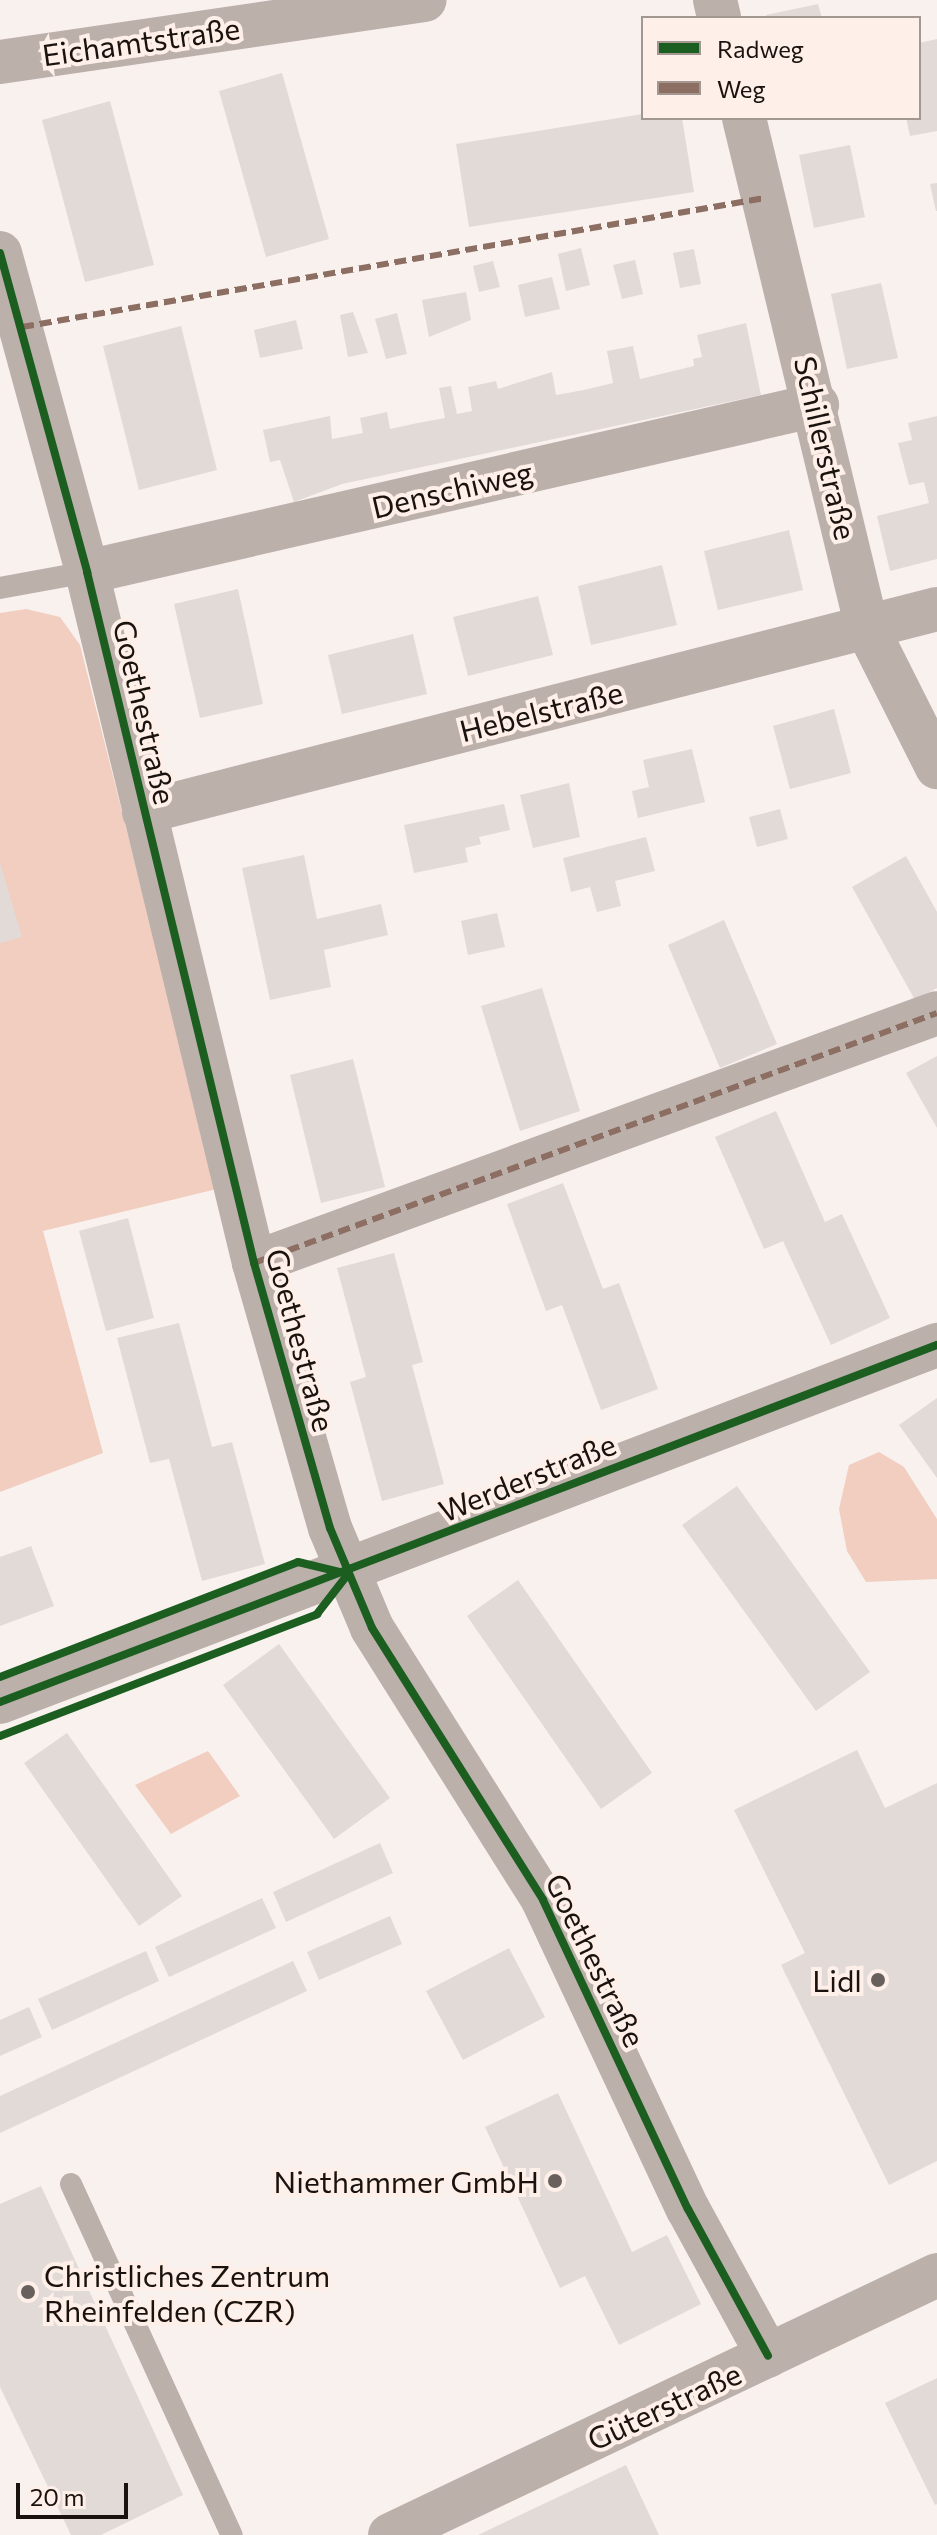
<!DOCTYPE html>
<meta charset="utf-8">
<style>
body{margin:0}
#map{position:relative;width:937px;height:2535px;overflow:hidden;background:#f9f1ee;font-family:Commissioner,sans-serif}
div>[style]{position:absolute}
.green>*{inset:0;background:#f1cebf}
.building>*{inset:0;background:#e2dad7}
.lane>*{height:22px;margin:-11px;padding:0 11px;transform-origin:11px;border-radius:11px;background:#bcb0ab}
.street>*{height:44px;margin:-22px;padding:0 22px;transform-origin:22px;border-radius:22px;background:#bcb0ab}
.quiet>*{height:6px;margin-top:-3px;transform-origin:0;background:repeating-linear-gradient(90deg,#8d6e63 0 12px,transparent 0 18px)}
.cycleway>*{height:8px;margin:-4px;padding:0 4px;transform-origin:4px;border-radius:4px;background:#1b5e20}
.dots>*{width:22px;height:22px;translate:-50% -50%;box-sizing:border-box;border:4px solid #feefe9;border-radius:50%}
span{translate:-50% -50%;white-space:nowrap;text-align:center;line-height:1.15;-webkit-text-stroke:8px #feefe9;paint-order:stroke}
.street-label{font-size:30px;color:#1a120e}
.poi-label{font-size:30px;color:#1a120e}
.right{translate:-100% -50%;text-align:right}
.left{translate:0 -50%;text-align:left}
.legend{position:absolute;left:641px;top:16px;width:280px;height:104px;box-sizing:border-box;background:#feefe9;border:2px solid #a39791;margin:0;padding:10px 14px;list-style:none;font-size:24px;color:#1a120e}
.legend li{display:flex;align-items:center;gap:16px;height:40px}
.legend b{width:40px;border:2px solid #a39791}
.scale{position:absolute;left:16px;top:2483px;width:112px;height:36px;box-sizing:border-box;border:4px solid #1a120e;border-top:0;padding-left:10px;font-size:24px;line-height:28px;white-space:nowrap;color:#1a120e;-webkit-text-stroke:6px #feefe9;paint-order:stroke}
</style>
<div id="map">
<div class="green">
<div style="clip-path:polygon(26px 609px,60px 617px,80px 645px,217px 1189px,43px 1231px,103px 1453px,0 1492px,0 613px)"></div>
<div style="clip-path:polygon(879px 1452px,904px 1467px,937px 1519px,937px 1579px,866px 1582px,847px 1551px,839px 1509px,849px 1465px)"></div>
<div style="clip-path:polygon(208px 1751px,240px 1796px,171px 1834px,135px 1785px)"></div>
</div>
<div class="building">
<div style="clip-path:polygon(818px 4px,822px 18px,766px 18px,766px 15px)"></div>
<div style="clip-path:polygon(937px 39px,937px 131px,910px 136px,906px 118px,919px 118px,919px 43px)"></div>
<div style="clip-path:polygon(282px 73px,329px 239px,266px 257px,219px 91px)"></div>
<div style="clip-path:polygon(110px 101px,154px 265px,85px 282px,42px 120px)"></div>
<div style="clip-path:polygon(643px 114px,682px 118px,694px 192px,469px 227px,456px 144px)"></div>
<div style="clip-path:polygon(850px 145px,865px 217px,814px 228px,799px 155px)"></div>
<div style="clip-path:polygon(937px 183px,937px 211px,936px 211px,930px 184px)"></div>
<div style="clip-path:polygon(581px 248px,590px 285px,566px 291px,558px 254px)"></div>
<div style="clip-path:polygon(694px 249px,701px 284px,680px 288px,673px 253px)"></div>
<div style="clip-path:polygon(635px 260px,643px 294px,622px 299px,613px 265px)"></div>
<div style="clip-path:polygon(493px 261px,500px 287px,479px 292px,473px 266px)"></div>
<div style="clip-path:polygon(552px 277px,560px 309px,525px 317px,518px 285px)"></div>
<div style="clip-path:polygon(881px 283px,898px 358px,847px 369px,831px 294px)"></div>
<div style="clip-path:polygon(466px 292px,471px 320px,429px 337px,422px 300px)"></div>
<div style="clip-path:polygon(353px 312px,368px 353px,348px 357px,340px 315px)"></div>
<div style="clip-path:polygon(397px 313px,407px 354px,386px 359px,375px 319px)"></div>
<div style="clip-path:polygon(296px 320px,303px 349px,260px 358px,254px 330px)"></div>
<div style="clip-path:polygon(746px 323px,761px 395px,342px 484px,294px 502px,280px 460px,270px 462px,263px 430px,330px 416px,332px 439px,363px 433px,360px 418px,387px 412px,390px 429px,418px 423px,445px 418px,439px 388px,451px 386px,457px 414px,472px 411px,468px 387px,496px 381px,498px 389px,552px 372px,556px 395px,584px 390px,613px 383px,607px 351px,633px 346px,640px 379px,694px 366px,693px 359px,702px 357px,697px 335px)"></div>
<div style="clip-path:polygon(181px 326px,217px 470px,139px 490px,103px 346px)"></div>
<div style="clip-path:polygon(937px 416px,937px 559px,890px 571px,877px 516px,929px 503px,924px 482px,909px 485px,898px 443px,912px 440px,908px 423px)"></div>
<div style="clip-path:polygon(789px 530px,803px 590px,718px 610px,704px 551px)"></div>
<div style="clip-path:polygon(662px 565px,677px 625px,591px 645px,578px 586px)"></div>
<div style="clip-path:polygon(238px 589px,263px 704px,200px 718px,174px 604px)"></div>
<div style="clip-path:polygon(538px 596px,553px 655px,468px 676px,453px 617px)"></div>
<div style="clip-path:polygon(413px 634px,427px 694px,342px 714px,328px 655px)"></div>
<div style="clip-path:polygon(834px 709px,851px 773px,790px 789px,773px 726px)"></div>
<div style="clip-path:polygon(692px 749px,705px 802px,638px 818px,632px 791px,649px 787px,643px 760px)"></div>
<div style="clip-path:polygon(569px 783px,580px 837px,533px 848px,520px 795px)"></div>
<div style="clip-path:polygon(504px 804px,510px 830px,479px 837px,481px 844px,465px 848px,468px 862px,414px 873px,404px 825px)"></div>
<div style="clip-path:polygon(780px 809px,788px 839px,757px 847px,749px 817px)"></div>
<div style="clip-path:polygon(646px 837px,655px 871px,615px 881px,621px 906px,597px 912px,590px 887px,571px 892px,563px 858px)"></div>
<div style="clip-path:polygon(304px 855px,317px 919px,381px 904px,388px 935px,324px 950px,331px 987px,270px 1000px,242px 868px)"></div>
<div style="clip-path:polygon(906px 856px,937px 912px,937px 988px,915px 1000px,852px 887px)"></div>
<div style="clip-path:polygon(0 863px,22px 937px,0 943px)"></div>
<div style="clip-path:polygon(497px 913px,505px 947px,468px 955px,461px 921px)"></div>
<div style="clip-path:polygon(724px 920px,777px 1044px,720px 1068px,668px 945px)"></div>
<div style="clip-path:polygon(542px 988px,580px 1111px,520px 1131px,481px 1006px)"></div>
<div style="clip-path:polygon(937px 1056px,937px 1128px,906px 1073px)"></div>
<div style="clip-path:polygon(353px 1059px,385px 1187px,321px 1203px,290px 1075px)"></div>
<div style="clip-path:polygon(776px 1111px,825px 1222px,842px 1214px,890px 1318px,831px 1345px,783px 1241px,764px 1249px,715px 1137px)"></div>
<div style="clip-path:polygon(563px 1183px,603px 1289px,619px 1283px,658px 1389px,601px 1410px,562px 1305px,546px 1311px,507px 1204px)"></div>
<div style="clip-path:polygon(128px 1218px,154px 1318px,106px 1331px,79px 1231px)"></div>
<div style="clip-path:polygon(394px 1253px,423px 1362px,412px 1365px,444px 1484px,382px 1501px,350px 1382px,366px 1377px,337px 1268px)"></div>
<div style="clip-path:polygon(179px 1323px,212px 1447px,232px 1442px,265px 1564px,202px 1581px,169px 1459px,150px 1463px,117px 1338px)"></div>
<div style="clip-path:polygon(937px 1398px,937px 1478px,899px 1425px)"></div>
<div style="clip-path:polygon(737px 1486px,870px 1672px,816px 1711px,682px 1525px)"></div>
<div style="clip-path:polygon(31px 1546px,54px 1606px,0 1626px,0 1557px)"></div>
<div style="clip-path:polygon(518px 1580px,652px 1773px,601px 1809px,467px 1616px)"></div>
<div style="clip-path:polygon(279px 1644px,390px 1798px,334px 1839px,223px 1685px)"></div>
<div style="clip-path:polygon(67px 1733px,182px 1896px,139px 1926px,24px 1763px)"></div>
<div style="clip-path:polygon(857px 1750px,885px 1808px,937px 1783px,937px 2161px,889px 2185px,781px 1965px,805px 1953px,734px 1810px)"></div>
<div style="clip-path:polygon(380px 1843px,393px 1873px,286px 1922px,273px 1892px)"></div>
<div style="clip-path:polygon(262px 1898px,276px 1928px,169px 1977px,155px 1947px)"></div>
<div style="clip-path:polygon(390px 1916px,402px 1944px,319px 1980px,307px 1952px)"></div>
<div style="clip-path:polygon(509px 1948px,545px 2017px,463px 2060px,426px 1991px)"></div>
<div style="clip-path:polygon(146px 1951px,159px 1981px,52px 2030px,38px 1999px)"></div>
<div style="clip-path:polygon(293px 1961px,307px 1991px,0 2133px,0 2096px)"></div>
<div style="clip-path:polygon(29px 2007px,42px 2037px,0 2056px,0 2020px)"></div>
<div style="clip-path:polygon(558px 2093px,632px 2252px,667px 2235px,701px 2304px,619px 2345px,585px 2276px,560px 2288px,485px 2127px)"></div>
<div style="clip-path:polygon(41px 2186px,183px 2495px,101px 2535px,71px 2535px,0 2387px,0 2204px)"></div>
<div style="clip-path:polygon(937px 2378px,937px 2504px,935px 2505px,885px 2403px)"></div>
<div style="clip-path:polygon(626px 2465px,659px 2535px,478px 2535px)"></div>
</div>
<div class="lane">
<div style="left:0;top:588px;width:88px;rotate:-10.4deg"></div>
<div style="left:71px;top:2184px;width:386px;rotate:65.4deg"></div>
</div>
<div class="street">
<div style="left:715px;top:0;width:18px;rotate:77deg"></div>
<div style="left:0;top:62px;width:429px;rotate:-8.3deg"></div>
<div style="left:744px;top:118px;width:525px;rotate:76.44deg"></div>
<div style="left:867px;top:628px;width:156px;rotate:63.3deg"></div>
<div style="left:0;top:253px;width:331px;rotate:74.7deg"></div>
<div style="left:87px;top:572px;width:711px;rotate:76.41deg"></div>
<div style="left:254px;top:1263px;width:276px;rotate:74deg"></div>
<div style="left:330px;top:1528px;width:108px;rotate:67.2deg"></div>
<div style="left:372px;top:1628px;width:321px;rotate:57.8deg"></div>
<div style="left:543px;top:1900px;width:341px;rotate:64.9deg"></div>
<div style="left:688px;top:2209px;width:167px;rotate:61.4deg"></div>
<div style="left:87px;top:572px;width:749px;rotate:-12.89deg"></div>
<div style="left:144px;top:812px;width:819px;rotate:-14.36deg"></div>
<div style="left:254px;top:1263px;width:727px;rotate:-20.1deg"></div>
<div style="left:0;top:1702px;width:1003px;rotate:-20.86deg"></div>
<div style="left:390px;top:2535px;width:606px;rotate:-25.42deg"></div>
</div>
<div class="quiet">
<div style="left:22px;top:327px;width:754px;rotate:-9.85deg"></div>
<div style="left:254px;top:1263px;width:727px;rotate:-20.1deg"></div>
</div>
<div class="cycleway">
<div style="left:0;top:253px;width:331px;rotate:74.7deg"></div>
<div style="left:87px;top:572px;width:711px;rotate:76.41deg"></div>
<div style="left:254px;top:1263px;width:276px;rotate:74deg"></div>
<div style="left:330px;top:1528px;width:108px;rotate:67.2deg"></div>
<div style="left:372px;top:1628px;width:321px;rotate:57.8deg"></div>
<div style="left:543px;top:1900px;width:341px;rotate:64.9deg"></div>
<div style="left:688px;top:2209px;width:167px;rotate:61.4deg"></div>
<div style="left:0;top:1677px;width:319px;rotate:-21.1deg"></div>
<div style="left:298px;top:1562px;width:51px;rotate:13.5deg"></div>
<div style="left:0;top:1702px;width:1003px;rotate:-20.86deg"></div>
<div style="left:0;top:1736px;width:340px;rotate:-21deg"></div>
<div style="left:317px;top:1614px;width:51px;rotate:-52.2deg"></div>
</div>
<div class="dots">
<div style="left:878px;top:1980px;background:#68605c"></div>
<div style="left:555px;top:2181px;background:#68605c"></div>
<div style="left:28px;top:2292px;background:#68605c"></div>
</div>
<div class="street-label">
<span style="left:141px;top:41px;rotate:-8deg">Eichamtstraße</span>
<span style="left:826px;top:448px;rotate:77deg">Schillerstraße</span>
<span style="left:452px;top:489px;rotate:-13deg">Denschiweg</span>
<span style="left:541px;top:711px;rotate:-14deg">Hebelstraße</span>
<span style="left:145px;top:712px;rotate:77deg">Goethestraße</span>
<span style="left:301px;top:1340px;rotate:75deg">Goethestraße</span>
<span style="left:527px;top:1477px;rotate:-22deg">Werderstraße</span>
<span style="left:596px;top:1960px;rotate:64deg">Goethestraße</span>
<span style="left:664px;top:2406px;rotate:-25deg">Güterstraße</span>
</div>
<div class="poi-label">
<span class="right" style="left:862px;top:1980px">Lidl</span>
<span class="right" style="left:539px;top:2181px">Niethammer GmbH</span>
<span class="left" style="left:44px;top:2292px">Christliches Zentrum<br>Rheinfelden (CZR)</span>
</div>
<ul class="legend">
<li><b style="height:10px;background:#1b5e20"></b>Radweg</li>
<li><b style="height:10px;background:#8d6e63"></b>Weg</li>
</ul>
<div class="scale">20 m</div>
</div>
